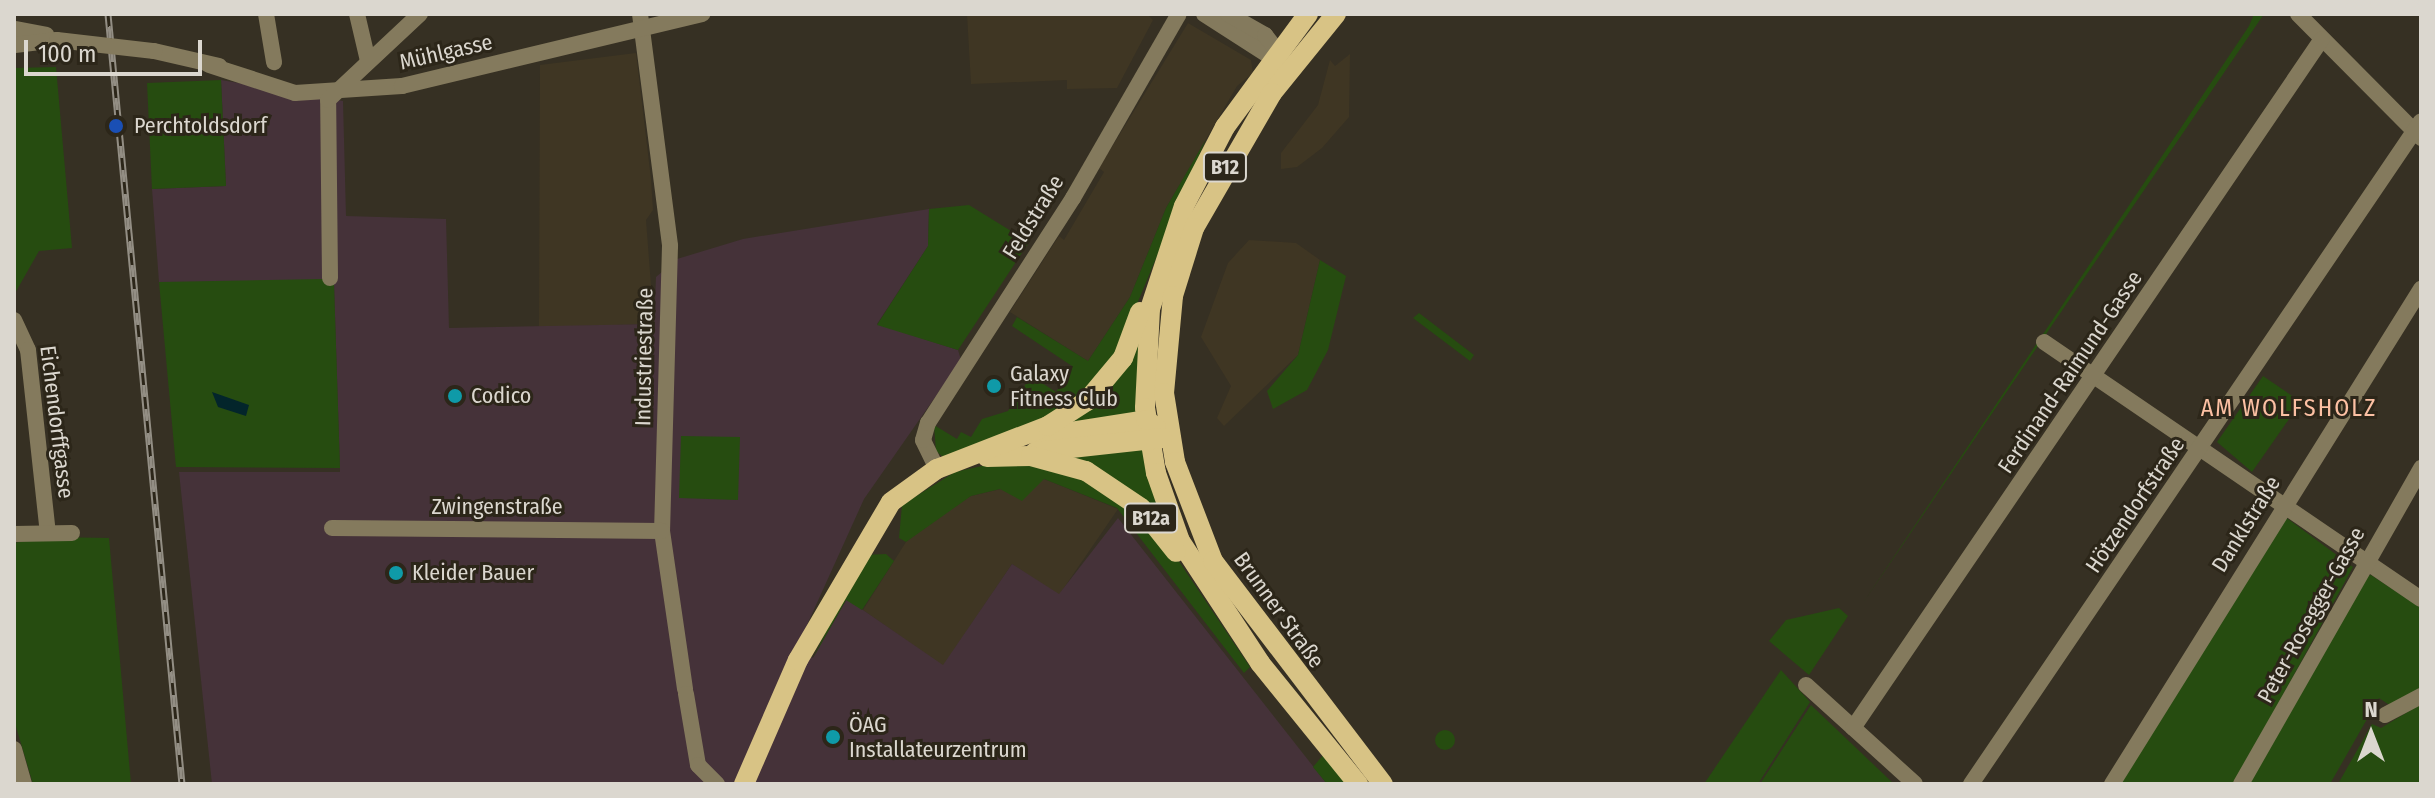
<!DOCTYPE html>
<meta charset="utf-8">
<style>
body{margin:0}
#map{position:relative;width:2435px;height:798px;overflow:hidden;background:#363023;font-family:"Fira Sans Condensed",sans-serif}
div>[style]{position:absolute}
.built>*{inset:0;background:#3f3623}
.industrial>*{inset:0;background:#453239}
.green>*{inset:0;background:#264c10}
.round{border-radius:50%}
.water>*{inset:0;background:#03252b}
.minor>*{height:16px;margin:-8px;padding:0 8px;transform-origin:8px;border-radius:8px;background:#847a5d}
.major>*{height:20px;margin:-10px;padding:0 10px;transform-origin:10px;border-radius:10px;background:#d8c385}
.rail>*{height:7px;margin-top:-3.5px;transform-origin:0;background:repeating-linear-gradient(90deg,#2c2619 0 12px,#938e84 0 24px);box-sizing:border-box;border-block:2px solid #938e84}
.minor-bridge>*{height:16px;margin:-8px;padding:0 8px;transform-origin:8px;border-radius:8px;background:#847a5d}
.dots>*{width:22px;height:22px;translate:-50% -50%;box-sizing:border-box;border:4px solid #2c2619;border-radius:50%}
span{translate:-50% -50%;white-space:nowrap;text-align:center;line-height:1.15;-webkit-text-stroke:6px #2c2619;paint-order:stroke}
.shield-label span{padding:2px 6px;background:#2c2619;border:2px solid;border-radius:6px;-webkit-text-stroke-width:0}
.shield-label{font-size:20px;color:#dbd7cf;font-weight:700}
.street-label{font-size:22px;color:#dbd7cf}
.poi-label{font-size:22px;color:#dbd7cf}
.left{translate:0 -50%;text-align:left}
.neighbourhood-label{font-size:24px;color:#fcc0a3;letter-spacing:2px}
.frame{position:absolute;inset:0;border:16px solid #dbd7cf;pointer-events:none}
.north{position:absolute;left:2331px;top:694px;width:80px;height:80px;-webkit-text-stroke:6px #2c2619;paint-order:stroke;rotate:0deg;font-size:22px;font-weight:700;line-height:32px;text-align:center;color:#dbd7cf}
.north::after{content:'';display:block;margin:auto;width:28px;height:36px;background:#dbd7cf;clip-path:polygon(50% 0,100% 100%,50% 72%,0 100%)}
.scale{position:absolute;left:24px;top:40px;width:178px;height:36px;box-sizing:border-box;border:4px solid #dbd7cf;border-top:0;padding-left:10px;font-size:24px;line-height:28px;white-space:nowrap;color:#dbd7cf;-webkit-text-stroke:6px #2c2619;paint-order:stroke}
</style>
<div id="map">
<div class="built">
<div style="clip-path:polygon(967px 14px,1147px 14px,1153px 20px,1117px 88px,1067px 89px,1067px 80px,971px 84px)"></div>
<div style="clip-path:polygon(1188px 23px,1251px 60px,1253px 73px,1237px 86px,1166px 208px,1130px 297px,1088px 361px,1010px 312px,1059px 236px,1064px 240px,1104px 172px,1099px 168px)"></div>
<div style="clip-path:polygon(636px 53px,651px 179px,653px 210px,646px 220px,654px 324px,539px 327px,540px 65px)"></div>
<div style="clip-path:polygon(1350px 54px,1349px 117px,1322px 148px,1297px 167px,1281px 169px,1281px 153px,1318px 105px,1330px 60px,1335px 66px)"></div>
<div style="clip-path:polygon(1249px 240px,1296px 243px,1320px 260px,1298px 355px,1224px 426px,1217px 418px,1231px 386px,1201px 337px,1228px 263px)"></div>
<div style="clip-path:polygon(1044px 479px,1118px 509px,1059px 595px,1012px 564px,943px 666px,863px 610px,906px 542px,941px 511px,971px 496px)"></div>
</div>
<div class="industrial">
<div style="clip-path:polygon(221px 80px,343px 101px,346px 216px,446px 219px,449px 328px,654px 324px,656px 277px,677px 259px,743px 239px,929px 209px,928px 246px,877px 324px,958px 350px,961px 360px,864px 499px,797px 647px,813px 658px,847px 599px,943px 665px,1012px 564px,1059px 594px,1118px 518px,1327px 784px,212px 784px,179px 472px,340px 472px,334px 285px,159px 282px,152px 189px,226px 186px)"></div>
</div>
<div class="green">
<div style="clip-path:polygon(2254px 14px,2264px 14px,1863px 603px,2249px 26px)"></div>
<div style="clip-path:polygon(56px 67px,72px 248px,39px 251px,14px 295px,14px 68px)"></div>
<div style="clip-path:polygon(221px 80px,226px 186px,152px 189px,147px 83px)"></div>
<div style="clip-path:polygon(1206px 139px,1111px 366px,1073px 404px,1030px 426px,943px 457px,936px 451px,934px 425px,957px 439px,961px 432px,971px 437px,982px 419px,1008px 411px,1031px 376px,1056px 392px,1072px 366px,1012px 326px,1017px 317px,1088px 361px,1130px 297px,1166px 208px)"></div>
<div style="clip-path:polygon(969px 205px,1029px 242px,958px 350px,877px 325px,928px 246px,929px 209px)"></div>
<div style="clip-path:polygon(1320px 260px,1346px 276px,1328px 350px,1307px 390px,1273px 409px,1267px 391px,1298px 355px)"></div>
<div style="clip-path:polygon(324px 279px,334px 284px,340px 468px,176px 467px,159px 282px)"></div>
<div style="clip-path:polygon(1419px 313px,1474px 355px,1470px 361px,1413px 318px)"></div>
<div style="clip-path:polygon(1139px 342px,1139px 415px,1057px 430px)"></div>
<div style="clip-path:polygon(2263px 376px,2301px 402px,2252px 472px,2217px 442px)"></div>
<div style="clip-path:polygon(681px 436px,740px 437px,738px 500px,679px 498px)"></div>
<div style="clip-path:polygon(1144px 449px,1159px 518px,1072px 459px,1072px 456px)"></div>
<div style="clip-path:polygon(991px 464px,1050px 464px,1113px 492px,1176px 557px,1250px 667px,1244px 673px,1117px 508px,1044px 479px,1022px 501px,1000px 489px,971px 496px,906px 542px,899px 538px,902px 505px,955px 472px)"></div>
<div style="clip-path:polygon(2284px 516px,2353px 567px,2234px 784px,2118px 784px)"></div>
<div style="clip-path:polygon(50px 537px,109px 538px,131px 784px,33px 784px,14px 720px,14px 543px)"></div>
<div style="clip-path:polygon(886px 554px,894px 561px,862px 610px,846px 600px,813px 658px,864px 555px)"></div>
<div style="clip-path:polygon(2371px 575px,2421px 608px,2421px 687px,2391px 706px,2379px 698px,2330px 784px,2248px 784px,2363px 577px)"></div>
<div style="clip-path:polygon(1839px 608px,1848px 616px,1809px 675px,1769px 641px,1786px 620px)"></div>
<div style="clip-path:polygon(1781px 670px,1810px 702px,1758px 784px,1704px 784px)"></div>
<div style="clip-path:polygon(2421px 704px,2421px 784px,2338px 784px,2372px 724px,2381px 728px)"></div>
<div style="clip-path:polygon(1811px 705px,1894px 784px,1760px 784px)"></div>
<div class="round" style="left:1435px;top:730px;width:20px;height:20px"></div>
<div style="clip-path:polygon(1324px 754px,1351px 784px,1327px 784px,1313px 767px)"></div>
</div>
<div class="water">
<div style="clip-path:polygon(212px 392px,249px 405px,246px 416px,218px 407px)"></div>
</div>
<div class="minor">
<div style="left:266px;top:14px;width:49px;rotate:80.5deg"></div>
<div style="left:357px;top:14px;width:48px;rotate:76.8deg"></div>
<div style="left:640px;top:14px;width:234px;rotate:82.6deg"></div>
<div style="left:670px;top:246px;width:285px;rotate:91.6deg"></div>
<div style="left:662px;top:531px;width:160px;rotate:81.7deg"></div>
<div style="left:1204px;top:14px;width:94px;rotate:32.8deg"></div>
<div style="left:1228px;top:14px;width:43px;rotate:29.6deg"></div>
<div style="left:1265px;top:35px;width:31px;rotate:52deg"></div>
<div style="left:2298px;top:14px;width:175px;rotate:45.2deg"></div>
<div style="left:16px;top:29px;width:31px;rotate:11deg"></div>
<div style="left:15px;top:45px;width:42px;rotate:-6.8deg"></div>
<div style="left:154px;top:51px;width:67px;rotate:13deg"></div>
<div style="left:209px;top:65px;width:90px;rotate:18deg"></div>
<div style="left:295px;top:93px;width:107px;rotate:-3.7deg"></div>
<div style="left:402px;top:86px;width:309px;rotate:-13.5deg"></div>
<div style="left:330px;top:278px;width:178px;rotate:-90.6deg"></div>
<div style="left:328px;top:100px;width:126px;rotate:-43.1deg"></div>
<div style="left:14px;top:320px;width:33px;rotate:65deg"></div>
<div style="left:28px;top:350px;width:184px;rotate:83.8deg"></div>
<div style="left:2044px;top:342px;width:456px;rotate:34.3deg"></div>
<div style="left:937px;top:469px;width:32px;rotate:-116deg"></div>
<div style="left:923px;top:440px;width:18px;rotate:-74deg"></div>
<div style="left:928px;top:423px;width:268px;rotate:-57.2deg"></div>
<div style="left:1073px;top:198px;width:212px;rotate:-60.1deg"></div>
<div style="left:332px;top:528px;width:330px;rotate:0.5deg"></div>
<div style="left:14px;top:534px;width:58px;rotate:-1deg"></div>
<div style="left:1806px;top:685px;width:147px;rotate:42.2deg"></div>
<div style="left:686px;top:694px;width:72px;rotate:80.4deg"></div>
<div style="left:698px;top:765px;width:27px;rotate:45deg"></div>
<div style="left:2385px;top:715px;width:41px;rotate:-27.8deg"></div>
<div style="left:1853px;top:728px;width:833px;rotate:-55.76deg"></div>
<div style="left:14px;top:749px;width:36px;rotate:74deg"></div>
<div style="left:1971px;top:784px;width:801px;rotate:-55.83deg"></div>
<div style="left:2112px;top:784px;width:584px;rotate:-58.03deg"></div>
<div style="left:2241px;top:784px;width:364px;rotate:-60.3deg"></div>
</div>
<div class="major">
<div style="left:1308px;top:14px;width:140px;rotate:126.3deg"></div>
<div style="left:1225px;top:127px;width:89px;rotate:117.4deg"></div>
<div style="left:1184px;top:206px;width:108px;rotate:108.3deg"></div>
<div style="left:1150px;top:309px;width:99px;rotate:92.9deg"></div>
<div style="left:1145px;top:408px;width:66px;rotate:80.4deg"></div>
<div style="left:1156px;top:473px;width:72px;rotate:70.6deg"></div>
<div style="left:1180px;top:541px;width:146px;rotate:56.7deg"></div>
<div style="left:1260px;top:663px;width:156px;rotate:51deg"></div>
<div style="left:1336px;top:14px;width:102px;rotate:129deg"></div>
<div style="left:1272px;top:93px;width:156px;rotate:120deg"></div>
<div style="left:1194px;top:228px;width:71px;rotate:107.2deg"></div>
<div style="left:1173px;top:296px;width:97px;rotate:95.3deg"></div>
<div style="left:1164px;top:393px;width:70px;rotate:80.9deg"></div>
<div style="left:1175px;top:462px;width:106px;rotate:69deg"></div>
<div style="left:1213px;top:561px;width:280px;rotate:52.7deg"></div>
<div style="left:1039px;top:437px;width:108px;rotate:-9deg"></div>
<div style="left:1146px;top:420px;width:12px;rotate:35deg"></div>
<div style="left:1035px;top:452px;width:128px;rotate:-6.3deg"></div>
<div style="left:987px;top:457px;width:44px;rotate:-1.3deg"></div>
<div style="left:1031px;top:456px;width:57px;rotate:15.3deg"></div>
<div style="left:1086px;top:471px;width:66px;rotate:33.9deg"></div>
<div style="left:1141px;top:508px;width:56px;rotate:51.5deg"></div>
<div style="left:744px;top:784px;width:135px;rotate:-66.5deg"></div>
<div style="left:798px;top:660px;width:183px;rotate:-59.5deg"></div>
<div style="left:891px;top:502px;width:57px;rotate:-35.7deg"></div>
<div style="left:937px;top:469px;width:119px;rotate:-21.2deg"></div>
<div style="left:1048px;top:426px;width:46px;rotate:-32.7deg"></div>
<div style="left:1087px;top:401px;width:56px;rotate:-50.1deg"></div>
<div style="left:1123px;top:358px;width:49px;rotate:-69.7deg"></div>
</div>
<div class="rail">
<div style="left:108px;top:14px;width:774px;rotate:84.51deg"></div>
</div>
<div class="minor-bridge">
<div style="left:57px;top:40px;width:98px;rotate:6.5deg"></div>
</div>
<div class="dots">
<div style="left:116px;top:126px;background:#1a4fb4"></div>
<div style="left:994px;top:386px;background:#0f9aa8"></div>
<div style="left:455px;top:396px;background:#0f9aa8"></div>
<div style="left:396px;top:573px;background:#0f9aa8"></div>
<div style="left:833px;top:737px;background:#0f9aa8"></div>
</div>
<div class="shield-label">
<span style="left:1225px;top:167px">B12</span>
<span style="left:1151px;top:518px">B12a</span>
</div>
<div class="street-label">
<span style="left:446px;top:52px;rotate:-13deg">Mühlgasse</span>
<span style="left:1033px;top:217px;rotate:-58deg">Feldstraße</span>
<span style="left:644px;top:357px;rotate:-89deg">Industriestraße</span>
<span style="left:2070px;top:372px;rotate:-56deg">Ferdinand-Raimund-Gasse</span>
<span style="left:57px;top:422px;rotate:83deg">Eichendorffgasse</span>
<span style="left:2135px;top:505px;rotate:-56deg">Hötzendorfstraße</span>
<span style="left:497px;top:507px">Zwingenstraße</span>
<span style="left:2246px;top:524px;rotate:-58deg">Danklstraße</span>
<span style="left:1279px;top:610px;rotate:54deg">Brunner Straße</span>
<span style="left:2311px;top:615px;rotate:-61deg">Peter-Rosegger-Gasse</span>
</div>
<div class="poi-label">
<span class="left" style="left:134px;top:126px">Perchtoldsdorf</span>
<span class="left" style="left:1010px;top:386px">Galaxy<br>Fitness Club</span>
<span class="left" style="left:471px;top:396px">Codico</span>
<span class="left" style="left:412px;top:573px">Kleider Bauer</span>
<span class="left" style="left:849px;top:737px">ÖAG<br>Installateurzentrum</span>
</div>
<div class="neighbourhood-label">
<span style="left:2289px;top:409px">AM WOLFSHOLZ</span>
</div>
<div class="frame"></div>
<div class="north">N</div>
<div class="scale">100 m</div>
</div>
